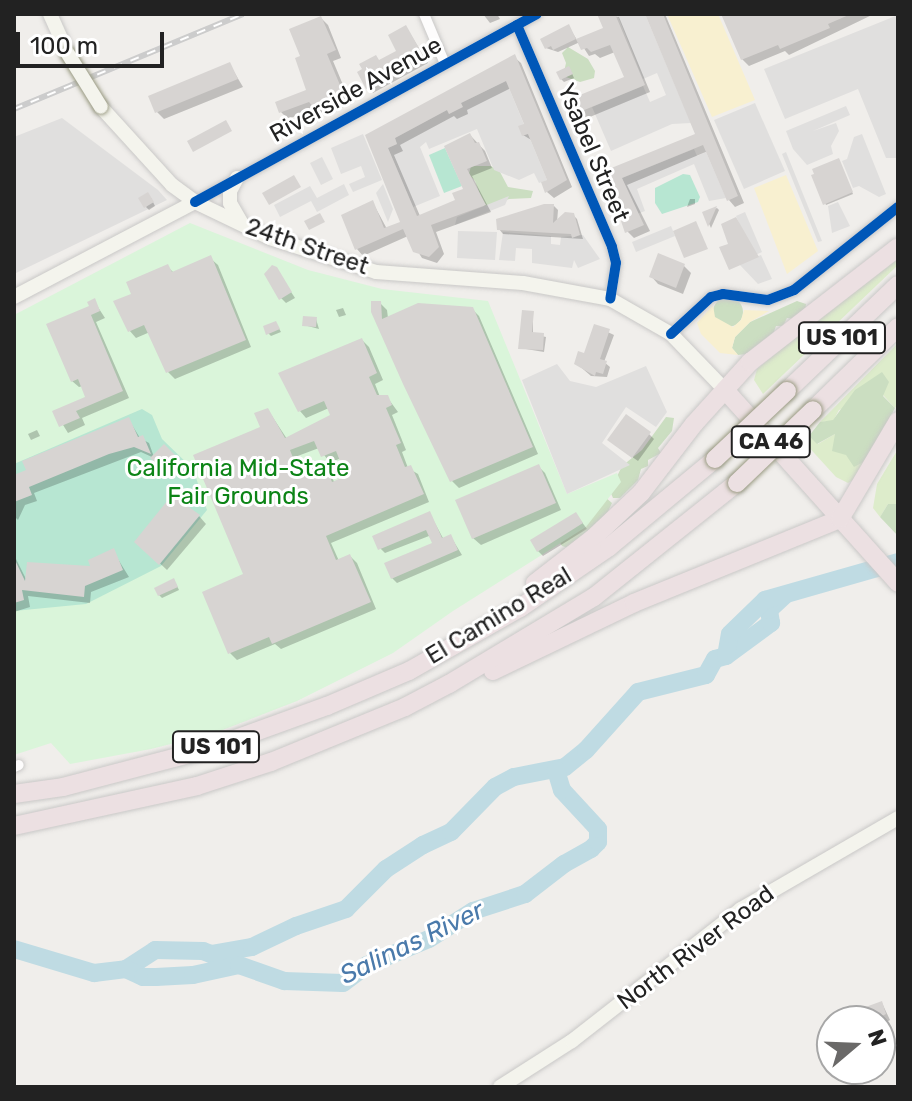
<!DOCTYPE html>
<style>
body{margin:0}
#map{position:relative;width:912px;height:1101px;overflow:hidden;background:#f0eeeb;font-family:Rubik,sans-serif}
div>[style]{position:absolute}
.grass>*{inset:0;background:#ddeccb}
.forest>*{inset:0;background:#cbdec1}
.round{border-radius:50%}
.sand>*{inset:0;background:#f8f0d0}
.park>*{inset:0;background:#daf5da}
.pitch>*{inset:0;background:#b7e6d2}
.parking>*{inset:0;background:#e0dfde}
.shadow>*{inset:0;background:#0003}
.river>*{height:18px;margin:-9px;padding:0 9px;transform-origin:9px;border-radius:9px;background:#bfdbe3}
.building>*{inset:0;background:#d7d4d2}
.roads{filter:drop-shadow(0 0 2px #c9c8c7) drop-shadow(0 0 2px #c9c8c7)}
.street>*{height:10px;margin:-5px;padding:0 5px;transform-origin:5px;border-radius:5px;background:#fdfcfc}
.secondary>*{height:14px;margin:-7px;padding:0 7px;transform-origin:7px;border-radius:7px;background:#f4f4ed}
.highway>*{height:18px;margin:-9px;padding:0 9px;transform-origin:9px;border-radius:9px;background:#ece0e2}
.rail>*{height:6px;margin-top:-3px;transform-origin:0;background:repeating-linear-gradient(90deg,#fff 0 9px,#ccc 0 18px);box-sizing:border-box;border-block:2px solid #ccc}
.bridges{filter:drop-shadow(0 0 2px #999a82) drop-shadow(0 0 2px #999a82)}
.secondary-bridge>*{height:14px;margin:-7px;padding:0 7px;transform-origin:7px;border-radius:7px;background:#f4f4ed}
.highway-bridge>*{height:18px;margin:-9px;padding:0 9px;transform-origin:9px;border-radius:9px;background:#ece0e2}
.cycleway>*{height:10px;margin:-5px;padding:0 5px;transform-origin:5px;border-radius:5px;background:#0057b8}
span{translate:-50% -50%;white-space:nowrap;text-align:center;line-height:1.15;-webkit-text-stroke:6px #fff;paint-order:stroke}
.shield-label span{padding:2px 6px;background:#fff;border:2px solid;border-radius:6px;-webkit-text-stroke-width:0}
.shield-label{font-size:22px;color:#222;font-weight:700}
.street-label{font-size:24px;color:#222}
.park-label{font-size:24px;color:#0c8416}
.water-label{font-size:26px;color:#4a7aab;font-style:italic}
.frame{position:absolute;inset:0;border:16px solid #222;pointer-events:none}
.north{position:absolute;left:816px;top:1005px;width:80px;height:80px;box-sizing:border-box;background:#fff;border:2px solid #a7a7a7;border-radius:50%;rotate:71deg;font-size:22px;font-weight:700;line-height:32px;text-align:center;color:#222}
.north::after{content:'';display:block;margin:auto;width:28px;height:36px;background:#6a6968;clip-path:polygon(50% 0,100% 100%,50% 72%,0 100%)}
.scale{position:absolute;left:16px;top:32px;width:148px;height:36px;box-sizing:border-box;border:4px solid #222;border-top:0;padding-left:10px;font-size:24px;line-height:28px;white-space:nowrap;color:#222;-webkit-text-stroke:6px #fff;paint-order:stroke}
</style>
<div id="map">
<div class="grass">
<div style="clip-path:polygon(898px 253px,898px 265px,763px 394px,754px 380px,757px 369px)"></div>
<div style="clip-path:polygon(898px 343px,898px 403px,895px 408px,883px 395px,839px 410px,833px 421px,820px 422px)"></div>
<div style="clip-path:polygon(835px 434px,846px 455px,867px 460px,855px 479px,848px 483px,836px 477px,805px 443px,809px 436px,818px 444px)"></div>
<div style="clip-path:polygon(898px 449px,898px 504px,888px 504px,880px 517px,873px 508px,877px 484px)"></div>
</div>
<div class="forest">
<div style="clip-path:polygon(568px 47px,588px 59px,595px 71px,594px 78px,580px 82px,563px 76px,566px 63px,562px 53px)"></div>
<div style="clip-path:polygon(471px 166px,491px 166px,500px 172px,508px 187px,533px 191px,531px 198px,509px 199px,485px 208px,475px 181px,469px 174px)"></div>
<div class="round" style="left:713px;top:297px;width:30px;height:30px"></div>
<div style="clip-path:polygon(797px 301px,806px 304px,805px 311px,795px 319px,787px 318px,783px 326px,776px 326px,772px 337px,746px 354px,738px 355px,732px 348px,735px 337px,750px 322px)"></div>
<div style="clip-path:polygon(882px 372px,889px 382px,883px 396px,895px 408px,867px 460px,854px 467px,846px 455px,832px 451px,835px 434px,817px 444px,809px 436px,820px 422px,833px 420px,855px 390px)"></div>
<div style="clip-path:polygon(666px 417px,674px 418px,672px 431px,658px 448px,661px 453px,648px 460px,648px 466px,641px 469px,638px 480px,620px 498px,613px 498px,610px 491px,622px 466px,642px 450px)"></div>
<div style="clip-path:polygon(605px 497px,612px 503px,604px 520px,583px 539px,576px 540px,568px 548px,562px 546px,558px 539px)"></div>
<div style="clip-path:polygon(888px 504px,898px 504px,898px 536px,880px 517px)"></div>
</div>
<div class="sand">
<div style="clip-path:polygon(667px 14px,718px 14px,755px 100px,712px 117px)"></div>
<div style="clip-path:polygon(786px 175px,818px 251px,787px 274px,754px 188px)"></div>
<div style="clip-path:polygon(713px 305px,715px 317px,733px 327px,741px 320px,744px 310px,769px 311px,750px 322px,735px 337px,732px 348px,738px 355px,720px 353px,701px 334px,697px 323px)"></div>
</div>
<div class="park">
<div style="clip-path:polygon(190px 223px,308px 270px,382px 289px,488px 301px,567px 494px,617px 473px,621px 482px,586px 527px,453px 611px,393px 653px,297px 701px,215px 733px,151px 749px,70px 764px,51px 743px,14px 755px,14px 315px)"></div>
</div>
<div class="pitch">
<div style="clip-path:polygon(445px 148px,462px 186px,444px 193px,429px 155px)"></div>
<div style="clip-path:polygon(683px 174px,690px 175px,700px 197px,698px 202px,662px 214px,655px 203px,655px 188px)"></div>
<div style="clip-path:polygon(142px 409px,152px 415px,162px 439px,193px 469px,207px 510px,161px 566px,86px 604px,14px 611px,14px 464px)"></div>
</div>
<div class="parking">
<div style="clip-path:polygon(617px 14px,645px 14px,691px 123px,672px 124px,611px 151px,592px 107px,643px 86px,650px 102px,666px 95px,657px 73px,643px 79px)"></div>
<div style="clip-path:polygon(898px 15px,898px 158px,886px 158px,858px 89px,785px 119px,764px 69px)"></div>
<div style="clip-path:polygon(506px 81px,547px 180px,539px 183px,534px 173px,519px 180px,494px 170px,477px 129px,429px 149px,426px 142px,420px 147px,440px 196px,413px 207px,388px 148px,397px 144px,395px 138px,447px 110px,449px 114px,462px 106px,461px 103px)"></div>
<div style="clip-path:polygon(755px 103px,785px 171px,744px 189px,714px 120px)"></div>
<div style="clip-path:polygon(846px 106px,850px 115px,813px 131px,836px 123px,839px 131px,831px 146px,833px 154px,807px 165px,793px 149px,786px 131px)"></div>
<div style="clip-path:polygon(62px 118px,158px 190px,167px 200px,14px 274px,14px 137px)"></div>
<div style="clip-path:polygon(363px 134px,382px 180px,353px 192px,349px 184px,365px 177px,361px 166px,341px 174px,331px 148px)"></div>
<div style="clip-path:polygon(862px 134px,886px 194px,879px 197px,859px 186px,853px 188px,842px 161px,847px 159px,854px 137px)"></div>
<div style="clip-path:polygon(694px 149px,697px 156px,706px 152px,726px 198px,709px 201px,694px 164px,637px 189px,645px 211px,637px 214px,622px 178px)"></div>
<div style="clip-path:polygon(786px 152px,822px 241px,818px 242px,782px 154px)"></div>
<div style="clip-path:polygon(322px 157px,333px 179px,321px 185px,310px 163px)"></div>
<div style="clip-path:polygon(344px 184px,349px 195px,317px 212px,311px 201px,280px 217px,274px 205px,310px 186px,317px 198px)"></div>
<div style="clip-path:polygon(383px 184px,393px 209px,388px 222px,376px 193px)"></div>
<div style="clip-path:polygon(509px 196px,505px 205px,455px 225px,457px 217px)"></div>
<div style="clip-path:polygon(838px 202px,850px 226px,832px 233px,828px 206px)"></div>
<div style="clip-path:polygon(745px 212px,762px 252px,753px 256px,736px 216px)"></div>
<div style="clip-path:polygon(671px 226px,675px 236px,636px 252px,632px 242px)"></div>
<div style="clip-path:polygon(458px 231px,497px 232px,495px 260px,457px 258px)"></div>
<div style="clip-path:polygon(503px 232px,551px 236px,551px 244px,560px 245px,561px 237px,583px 235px,600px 259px,578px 268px,574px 260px,572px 268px,532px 263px,532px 249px,516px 248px,515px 261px,499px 260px)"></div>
<div style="clip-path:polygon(761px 255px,772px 279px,758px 284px,739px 264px)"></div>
<div style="clip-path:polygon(557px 364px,570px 381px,596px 387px,646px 366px,667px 412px,656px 427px,626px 407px,602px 443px,630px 465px,567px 494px,522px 380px)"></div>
</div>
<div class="shadow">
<div style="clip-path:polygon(483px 14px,497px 14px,500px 19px,490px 23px)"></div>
<div style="clip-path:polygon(604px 14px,619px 17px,650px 92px,585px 119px,578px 112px,626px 78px,615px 52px,600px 58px,595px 54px,589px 56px,580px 42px,558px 52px,546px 48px,569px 27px,577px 40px,606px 29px)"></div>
<div style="clip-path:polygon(648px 14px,665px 14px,744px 203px,735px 207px,729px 200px,708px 151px,627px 185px,650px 231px,634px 238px,627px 231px,627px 221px,606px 172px,698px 135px)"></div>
<div style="clip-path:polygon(723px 14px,874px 14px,789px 55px,785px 51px,749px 66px,742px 59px)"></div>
<div style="clip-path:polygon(321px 18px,328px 25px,341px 58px,333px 61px,351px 104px,324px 115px,317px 108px,288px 119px,281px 112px,309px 91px)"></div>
<div style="clip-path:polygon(406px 27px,428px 63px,373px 93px,368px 88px,365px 70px,399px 51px)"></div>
<div style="clip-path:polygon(514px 57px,521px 63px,572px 187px,554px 198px,547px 192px,550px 181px,533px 141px,523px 135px,527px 125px,511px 88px,467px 110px,468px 114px,457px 119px,454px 116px,400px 145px,403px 151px,394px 155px,420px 216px,458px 201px,466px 190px,447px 147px,470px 135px,485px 151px,492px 168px,472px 176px,491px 212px,436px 232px,444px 254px,437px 263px,422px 258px,408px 236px,363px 256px,357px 249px,373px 203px,387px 229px,403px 223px,367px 136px)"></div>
<div style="clip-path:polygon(230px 65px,243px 87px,164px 119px,157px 112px)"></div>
<div style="clip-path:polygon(571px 71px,574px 78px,564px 82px,561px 79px)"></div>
<div style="clip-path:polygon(839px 161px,853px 194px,826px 205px,813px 176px)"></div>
<div style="clip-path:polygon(151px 198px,155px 206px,149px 210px,146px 207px)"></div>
<div style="clip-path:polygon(690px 199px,695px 199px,695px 204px,687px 207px)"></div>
<div style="clip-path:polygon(554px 206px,558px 210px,557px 222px,573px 215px,577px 219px,583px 239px,503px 234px,499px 229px)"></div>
<div style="clip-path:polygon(717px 208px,719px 210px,711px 228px,704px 213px)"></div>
<div style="clip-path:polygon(210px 258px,218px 265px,251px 347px,175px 379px,168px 372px,150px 332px,136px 338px,129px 330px,133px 295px,168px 267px,174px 273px)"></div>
<div style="clip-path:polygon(684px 266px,691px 273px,683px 294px,658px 284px,651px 276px)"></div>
<div style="clip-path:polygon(276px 269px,295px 298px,286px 303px,281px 298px)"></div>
<div style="clip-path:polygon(94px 301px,105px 318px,96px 322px,129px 398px,82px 418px,85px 425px,68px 433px,55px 412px,88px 398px,83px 386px,79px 387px,72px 381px)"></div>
<div style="clip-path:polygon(380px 303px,387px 310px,388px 318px,472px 309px,479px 316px,538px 454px,459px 488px,452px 481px,373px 311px)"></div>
<div style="clip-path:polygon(343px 308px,346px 315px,339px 317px,336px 310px)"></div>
<div style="clip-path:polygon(533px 313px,533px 334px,546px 337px,544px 352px,520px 348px)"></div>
<div style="clip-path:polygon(316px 319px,319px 329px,304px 325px)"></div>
<div style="clip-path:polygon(276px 323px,281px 332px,271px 336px,268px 333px)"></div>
<div style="clip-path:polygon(595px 326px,614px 335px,604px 362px,610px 367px,607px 377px,591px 376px,576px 363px,585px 356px)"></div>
<div style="clip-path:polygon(evenodd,362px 340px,369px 347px,383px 380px,375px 384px,380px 397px,387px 397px,398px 412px,392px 415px,406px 450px,402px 452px,408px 468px,418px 474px,429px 502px,331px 543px,339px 561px,350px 556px,357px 563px,376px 609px,281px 649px,275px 644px,237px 660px,230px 653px,246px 575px,262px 428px,268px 410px,287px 439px,332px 416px,329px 408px,306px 418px,300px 411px,362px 340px,319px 448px,330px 463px,341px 458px,349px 477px,335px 483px,323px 463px,303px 476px,295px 457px,319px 448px)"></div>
<div style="clip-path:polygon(129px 420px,140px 438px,149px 443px,154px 457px,164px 447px,180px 463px,170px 473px,152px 457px,141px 452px,34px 493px,37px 501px,25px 505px,18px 520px,14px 516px,14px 477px)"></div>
<div style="clip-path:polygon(37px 430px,40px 436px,31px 440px,28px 434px)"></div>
<div style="clip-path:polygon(649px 434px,654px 439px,638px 461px,615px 445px)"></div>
<div style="clip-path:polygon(538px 466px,545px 473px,561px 510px,481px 545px,473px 538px)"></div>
<div style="clip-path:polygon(430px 514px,444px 540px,451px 537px,462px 555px,397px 583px,392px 578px,434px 544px,429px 536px,385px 553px,380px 548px)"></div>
<div style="clip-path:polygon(576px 514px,587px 529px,543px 556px,538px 551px)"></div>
<div style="clip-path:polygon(199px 516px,206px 524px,167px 570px,136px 541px)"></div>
<div style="clip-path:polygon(113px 551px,129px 577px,91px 592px,90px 603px,28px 596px,30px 607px,14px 612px,14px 555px,27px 581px,93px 568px)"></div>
<div style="clip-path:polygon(176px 584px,179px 590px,162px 598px,159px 595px)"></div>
<div style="clip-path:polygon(882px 1003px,890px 1020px,880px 1026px,880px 1021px,859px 1021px)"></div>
</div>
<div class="river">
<div style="left:726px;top:656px;width:56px;rotate:-36.3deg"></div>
<div style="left:771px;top:623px;width:13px;rotate:-99deg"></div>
<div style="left:769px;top:610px;width:21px;rotate:-43deg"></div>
<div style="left:14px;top:949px;width:84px;rotate:16.7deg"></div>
<div style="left:94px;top:973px;width:32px;rotate:-7deg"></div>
<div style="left:126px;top:969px;width:35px;rotate:-33deg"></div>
<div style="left:155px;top:950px;width:48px;rotate:1.2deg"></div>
<div style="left:203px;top:951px;width:9px;rotate:21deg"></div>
<div style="left:211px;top:954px;width:42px;rotate:-9.7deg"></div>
<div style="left:252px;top:947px;width:49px;rotate:-25.5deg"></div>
<div style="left:296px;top:926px;width:53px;rotate:-18.8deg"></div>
<div style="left:346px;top:909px;width:57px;rotate:-45deg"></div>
<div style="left:386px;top:869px;width:44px;rotate:-33deg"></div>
<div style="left:423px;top:845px;width:31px;rotate:-25deg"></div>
<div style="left:451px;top:832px;width:63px;rotate:-45.6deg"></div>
<div style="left:495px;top:787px;width:21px;rotate:-28deg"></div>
<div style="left:514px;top:777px;width:52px;rotate:-11.1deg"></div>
<div style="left:565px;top:767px;width:27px;rotate:-39deg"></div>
<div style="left:586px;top:750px;width:78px;rotate:-48.1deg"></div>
<div style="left:638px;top:692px;width:70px;rotate:-14deg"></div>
<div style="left:706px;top:675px;width:18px;rotate:-61deg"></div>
<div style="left:715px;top:659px;width:11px;rotate:-15deg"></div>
<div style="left:726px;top:656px;width:22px;rotate:-80deg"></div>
<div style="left:730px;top:634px;width:49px;rotate:-44.2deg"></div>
<div style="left:765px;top:600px;width:138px;rotate:-15.9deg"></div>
<div style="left:126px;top:969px;width:19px;rotate:25deg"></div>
<div style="left:143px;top:977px;width:13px"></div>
<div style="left:156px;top:977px;width:37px;rotate:-3deg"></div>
<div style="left:193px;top:975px;width:47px;rotate:-12.3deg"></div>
<div style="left:239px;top:965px;width:48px;rotate:19.6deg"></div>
<div style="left:284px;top:981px;width:59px;rotate:1.9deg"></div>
<div style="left:343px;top:983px;width:30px;rotate:-37deg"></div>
<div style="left:367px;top:965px;width:67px;rotate:-22.8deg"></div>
<div style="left:429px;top:939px;width:52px;rotate:-32.5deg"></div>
<div style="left:473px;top:911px;width:55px;rotate:-18.1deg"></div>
<div style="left:525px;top:894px;width:49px;rotate:-37.6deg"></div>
<div style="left:564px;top:864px;width:31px;rotate:-29deg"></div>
<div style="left:591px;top:849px;width:10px;rotate:-45deg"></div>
<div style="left:598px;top:842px;width:13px;rotate:-90deg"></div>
<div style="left:598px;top:829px;width:53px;rotate:-132.7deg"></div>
<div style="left:562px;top:790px;width:21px;rotate:-107deg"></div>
</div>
<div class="building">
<div style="clip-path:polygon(597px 14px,615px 14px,645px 85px,577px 113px,570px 99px,624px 77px,610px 45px,591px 52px,587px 48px,581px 50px,576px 39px,603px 28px)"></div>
<div style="clip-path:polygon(645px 14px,663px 14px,738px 196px,727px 201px,703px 145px,622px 178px,644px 225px,625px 233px,621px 221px,624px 220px,604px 171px,695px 134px)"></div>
<div style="clip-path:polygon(721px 14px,851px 14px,828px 24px,830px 28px,780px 49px,778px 45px,741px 60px)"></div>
<div style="clip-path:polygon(321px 16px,336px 50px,327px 54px,345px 97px,315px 109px,309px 102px,279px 113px,275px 102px,306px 90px,295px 58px,300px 56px,289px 29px)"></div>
<div style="clip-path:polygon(569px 24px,576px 39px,553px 50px,551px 46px,545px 49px,540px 39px)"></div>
<div style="clip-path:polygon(406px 25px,424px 57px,366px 89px,357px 72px,362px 69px,359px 64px,376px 55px,379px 60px,396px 51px,388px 35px)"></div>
<div style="clip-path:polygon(515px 54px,567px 180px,545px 193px,541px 182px,547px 180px,528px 134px,522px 136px,518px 126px,524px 124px,506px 81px,461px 103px,463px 107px,449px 114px,447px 110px,395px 138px,397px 144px,388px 148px,417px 216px,455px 200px,452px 193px,463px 189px,444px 146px,470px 133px,475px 143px,479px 142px,487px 161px,467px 169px,486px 205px,431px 225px,439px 247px,429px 257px,413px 252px,403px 229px,355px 250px,341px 215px,373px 200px,384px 228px,400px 222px,365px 135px)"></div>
<div style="clip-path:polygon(230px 62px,238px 79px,155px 113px,148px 96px)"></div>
<div style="clip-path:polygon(569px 66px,573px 74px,560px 80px,556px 72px)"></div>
<div style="clip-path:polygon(226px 120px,232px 131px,193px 152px,187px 141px)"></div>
<div style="clip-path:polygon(839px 158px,853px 192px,823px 205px,811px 175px,814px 174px,812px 169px)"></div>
<div style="clip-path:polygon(294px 175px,301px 187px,269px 205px,262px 193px)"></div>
<div style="clip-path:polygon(148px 192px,154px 202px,144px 208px,138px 198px)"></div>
<div style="clip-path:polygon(544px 204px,554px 204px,553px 223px,565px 212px,574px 213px,580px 235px,572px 238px,571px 234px,552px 233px,497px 230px,496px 219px)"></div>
<div style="clip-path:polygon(717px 206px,708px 227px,702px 212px)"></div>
<div style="clip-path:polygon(320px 213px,325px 222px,309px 230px,304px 221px)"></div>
<div style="clip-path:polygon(736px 217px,759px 257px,729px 270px,719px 247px,728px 244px,721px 224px)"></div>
<div style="clip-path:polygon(696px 221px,708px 249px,684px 258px,673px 231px)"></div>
<div style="clip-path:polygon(658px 253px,685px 264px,676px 288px,649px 277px)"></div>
<div style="clip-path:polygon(211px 255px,246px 340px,166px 373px,144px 325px,128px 332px,113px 301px,131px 294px,126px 282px,168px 264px,172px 272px)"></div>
<div style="clip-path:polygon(272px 265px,277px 267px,292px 292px,279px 300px,264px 274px)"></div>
<div style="clip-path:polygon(95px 298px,100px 311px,91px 315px,123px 391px,76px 411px,80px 418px,59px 427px,52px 411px,85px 397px,78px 379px,71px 382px,46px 324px,89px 306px,87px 302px)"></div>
<div style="clip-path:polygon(371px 301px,381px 301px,382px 319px,418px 303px,473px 307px,533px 447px,450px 482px,403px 384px,371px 312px)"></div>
<div style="clip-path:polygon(522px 310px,534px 311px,532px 332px,544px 333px,543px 350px,518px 349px)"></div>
<div style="clip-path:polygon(303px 316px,317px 317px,316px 327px,302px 326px)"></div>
<div style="clip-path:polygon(276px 321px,280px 329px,266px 335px,263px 326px)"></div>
<div style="clip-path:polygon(594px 324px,610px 329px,600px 359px,607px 361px,603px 374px,596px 372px,595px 376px,574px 364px,578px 351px,584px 353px)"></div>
<div style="clip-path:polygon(evenodd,362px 338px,377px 373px,369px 377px,377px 395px,388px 395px,392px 405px,386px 408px,401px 443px,396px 445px,405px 467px,411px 465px,424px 494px,326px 536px,336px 560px,350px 554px,371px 602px,272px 644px,269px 637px,228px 654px,202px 592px,243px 574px,193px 455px,260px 427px,254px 413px,268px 408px,285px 438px,330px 415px,324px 401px,298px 412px,278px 373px,362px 338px,314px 441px,321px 457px,336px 451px,346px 476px,332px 482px,323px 460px,300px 476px,290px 450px,314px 441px)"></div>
<div style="clip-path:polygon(626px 414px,651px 432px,632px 458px,607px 440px)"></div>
<div style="clip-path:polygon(129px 417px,138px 437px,143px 435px,151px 454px,134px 447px,109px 454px,29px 487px,32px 495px,14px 502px,14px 475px,26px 470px,22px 461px)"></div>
<div style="clip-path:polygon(164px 444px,178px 458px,166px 472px,150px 458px)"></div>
<div style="clip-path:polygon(539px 464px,556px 503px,472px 539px,455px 500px)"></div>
<div style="clip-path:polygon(172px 495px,200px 515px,159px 565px,134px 542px)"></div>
<div style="clip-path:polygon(430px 511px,442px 538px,451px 534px,458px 550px,391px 579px,384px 563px,432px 543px,426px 530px,378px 550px,372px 536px)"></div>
<div style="clip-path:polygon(576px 512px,583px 523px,537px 552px,530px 540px)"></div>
<div style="clip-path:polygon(114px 548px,123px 570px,85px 586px,84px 597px,22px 590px,24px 600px,14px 603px,14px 558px,25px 581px,27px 562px,90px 566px,88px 560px)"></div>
<div style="clip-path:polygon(174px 578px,178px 587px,158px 596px,154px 588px)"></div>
<div style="clip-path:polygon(882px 1001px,886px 1014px,872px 1021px,857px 1021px,852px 1012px)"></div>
<div style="clip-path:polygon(824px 1047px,832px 1053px,832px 1066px,818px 1054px)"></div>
</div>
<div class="roads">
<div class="street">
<div style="left:424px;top:14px;width:54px;rotate:67.2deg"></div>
<div style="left:517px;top:25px;width:241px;rotate:66.8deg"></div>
<div style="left:612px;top:247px;width:16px;rotate:76deg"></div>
<div style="left:616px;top:263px;width:36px;rotate:99deg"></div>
<div style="left:195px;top:202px;width:390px;rotate:-28.8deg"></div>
<div style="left:671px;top:334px;width:54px;rotate:-42.8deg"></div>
<div style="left:711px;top:297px;width:12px;rotate:-14deg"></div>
<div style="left:723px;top:294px;width:45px;rotate:7.6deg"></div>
<div style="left:768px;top:300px;width:28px;rotate:-21deg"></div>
<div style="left:794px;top:290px;width:133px;rotate:-38.6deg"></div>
<div style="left:14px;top:767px;width:5px;rotate:-22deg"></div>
</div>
<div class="secondary">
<div style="left:50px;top:14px;width:44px;rotate:65.8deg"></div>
<div style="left:101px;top:107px;width:105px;rotate:47.7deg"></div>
<div style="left:172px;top:185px;width:29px;rotate:36deg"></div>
<div style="left:195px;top:202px;width:83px;rotate:25.6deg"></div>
<div style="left:270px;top:238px;width:111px;rotate:17.8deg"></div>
<div style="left:376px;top:272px;width:147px;rotate:4.3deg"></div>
<div style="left:523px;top:283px;width:88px;rotate:10.4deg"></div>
<div style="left:610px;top:299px;width:70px;rotate:29.8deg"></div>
<div style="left:671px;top:334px;width:78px;rotate:46deg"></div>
<div style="left:237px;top:178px;width:15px;rotate:118deg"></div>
<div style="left:230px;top:191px;width:12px;rotate:90deg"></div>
<div style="left:230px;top:203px;width:22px;rotate:60deg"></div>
<div style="left:14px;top:297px;width:204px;rotate:-27.7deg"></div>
<div style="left:500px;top:1087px;width:85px;rotate:-32.6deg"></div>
<div style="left:572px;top:1041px;width:214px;rotate:-38deg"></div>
<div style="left:741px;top:909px;width:181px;rotate:-30.1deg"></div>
</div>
<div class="highway">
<div style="left:725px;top:390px;width:259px;rotate:48.1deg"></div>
<div style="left:787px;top:391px;width:153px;rotate:-43.7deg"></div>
<div style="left:813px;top:410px;width:119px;rotate:-44.3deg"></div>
<div style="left:535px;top:583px;width:72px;rotate:-37.7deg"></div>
<div style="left:592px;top:539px;width:67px;rotate:-43.2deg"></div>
<div style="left:641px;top:493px;width:87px;rotate:-52.5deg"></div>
<div style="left:694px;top:424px;width:84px;rotate:-47.9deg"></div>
<div style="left:750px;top:362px;width:187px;rotate:-37.8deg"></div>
<div style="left:493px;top:671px;width:157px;rotate:-25.7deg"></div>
<div style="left:634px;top:603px;width:222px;rotate:-22.2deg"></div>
<div style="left:840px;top:519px;width:114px;rotate:-59.4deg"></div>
<div style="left:14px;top:794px;width:49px;rotate:-8.1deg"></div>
<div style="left:63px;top:787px;width:150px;rotate:-14.7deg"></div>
<div style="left:208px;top:749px;width:127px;rotate:-19.9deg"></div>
<div style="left:327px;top:706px;width:89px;rotate:-23.1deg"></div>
<div style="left:409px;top:671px;width:128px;rotate:-29.6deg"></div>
<div style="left:520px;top:608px;width:108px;rotate:-34.4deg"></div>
<div style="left:609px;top:547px;width:138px;rotate:-39.7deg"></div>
<div style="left:14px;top:826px;width:187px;rotate:-12.3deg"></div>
<div style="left:197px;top:786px;width:78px;rotate:-18deg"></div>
<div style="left:271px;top:762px;width:145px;rotate:-22.3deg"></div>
<div style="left:405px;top:707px;width:50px;rotate:-27.6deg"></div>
<div style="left:449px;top:684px;width:169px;rotate:-31deg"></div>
<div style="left:594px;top:597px;width:183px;rotate:-38.6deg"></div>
</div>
</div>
<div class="rail">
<div style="left:14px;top:109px;width:248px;rotate:-22.5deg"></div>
</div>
<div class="bridges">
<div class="secondary-bridge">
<div style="left:68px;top:54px;width:62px;rotate:58.1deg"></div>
</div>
<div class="highway-bridge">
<div style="left:715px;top:459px;width:99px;rotate:-43.4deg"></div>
<div style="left:737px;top:483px;width:105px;rotate:-43.8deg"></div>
</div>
</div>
<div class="cycleway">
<div style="left:517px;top:25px;width:241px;rotate:66.8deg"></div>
<div style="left:612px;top:247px;width:16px;rotate:76deg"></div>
<div style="left:616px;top:263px;width:36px;rotate:99deg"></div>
<div style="left:195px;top:202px;width:390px;rotate:-28.8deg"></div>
<div style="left:671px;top:334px;width:54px;rotate:-42.8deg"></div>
<div style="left:711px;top:297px;width:12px;rotate:-14deg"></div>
<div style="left:723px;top:294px;width:45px;rotate:7.6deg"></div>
<div style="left:768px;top:300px;width:28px;rotate:-21deg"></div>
<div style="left:794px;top:290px;width:133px;rotate:-38.6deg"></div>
</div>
<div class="shield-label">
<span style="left:842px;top:338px">US 101</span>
<span style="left:771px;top:442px">CA 46</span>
<span style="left:216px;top:747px">US 101</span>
</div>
<div class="street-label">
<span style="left:356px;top:90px;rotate:-29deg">Riverside Avenue</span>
<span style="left:593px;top:153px;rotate:67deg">Ysabel Street</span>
<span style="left:307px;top:247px;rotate:19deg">24th Street</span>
<span style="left:499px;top:616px;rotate:-31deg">El Camino Real</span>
<span style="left:696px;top:948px;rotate:-37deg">North River Road</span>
</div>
<div class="park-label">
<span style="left:238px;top:483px">California Mid-State<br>Fair Grounds</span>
</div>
<div class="water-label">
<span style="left:412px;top:943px;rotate:-26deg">Salinas River</span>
</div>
<div class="frame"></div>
<div class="north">N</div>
<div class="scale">100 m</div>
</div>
